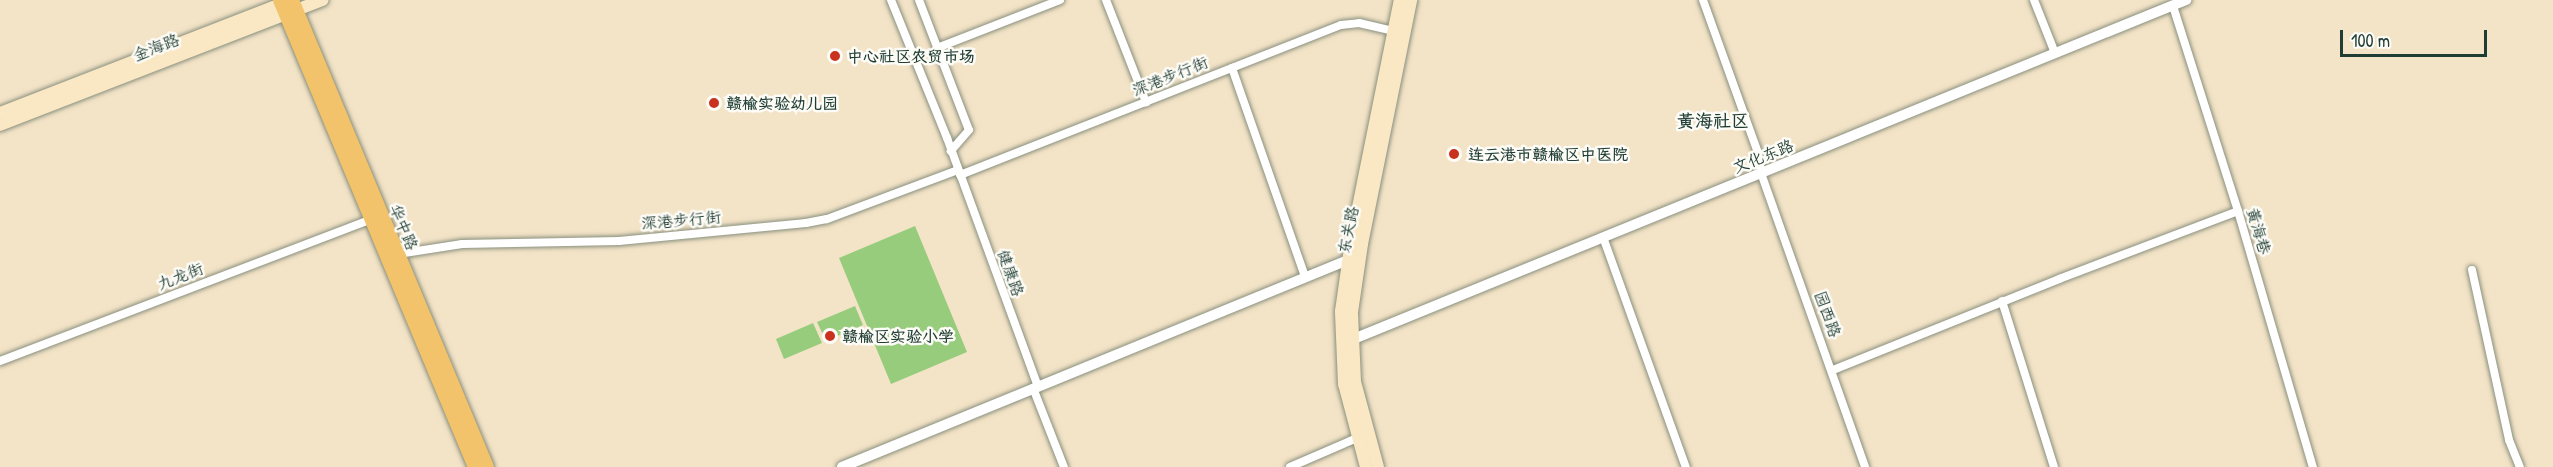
<!DOCTYPE html>
<meta charset="utf-8">
<style>
body{margin:0}
#map{position:relative;width:2553px;height:467px;overflow:hidden;background:#f3e3c7;font-family:"Patrick Hand","LXGW WenKai TC",sans-serif}
div>[style]{position:absolute}
.green>*{inset:0;background:#97cc7d}
.roads{filter:drop-shadow(0 0 2px #89907e) drop-shadow(0 0 2px #89907e)}
.minor>*{height:8px;margin:-4px;padding:0 4px;transform-origin:4px;border-radius:4px;background:#fff}
.tertiary>*{height:10px;margin:-5px;padding:0 5px;transform-origin:5px;border-radius:5px;background:#fff}
.secondary>*{height:12px;margin:-6px;padding:0 6px;transform-origin:6px;border-radius:6px;background:#fae7c3}
.primary>*{height:14px;margin:-7px;padding:0 7px;transform-origin:7px;border-radius:7px;background:#f2c36a}
.dots>*{width:16px;height:16px;translate:-50% -50%;box-sizing:border-box;border:3px solid #fdfcf7;border-radius:50%}
span{translate:-50% -50%;white-space:nowrap;text-align:center;line-height:1.15;-webkit-text-stroke:5px #fdfcf7;paint-order:stroke}
.street-label{font-size:16px;color:#1f3d34}
.poi-label{font-size:16px;color:#1f3d34;font-weight:700}
.left{translate:0 -50%;text-align:left}
.neighbourhood-label{font-size:18px;color:#1f3d34;font-weight:700}
.scale{position:absolute;left:2340px;top:30px;width:147px;height:27px;box-sizing:border-box;border:3px solid #1f3d34;border-top:0;padding-left:8px;font-size:18px;line-height:21px;white-space:nowrap;color:#1f3d34;-webkit-text-stroke:4px #fdfcf7;paint-order:stroke}
</style>
<div id="map">
<div class="green">
<div style="clip-path:polygon(915px 226px,967px 352px,891px 384px,839px 258px)"></div>
<div style="clip-path:polygon(855px 306px,863px 325px,826px 341px,817px 322px)"></div>
<div style="clip-path:polygon(813px 323px,822px 343px,784px 359px,776px 339px)"></div>
</div>
<div class="roads">
<div class="minor">
<div style="left:891px;top:0;width:149px;rotate:67.9deg"></div>
<div style="left:947px;top:138px;width:264px;rotate:69.9deg"></div>
<div style="left:919px;top:0;width:139px;rotate:69deg"></div>
<div style="left:969px;top:130px;width:28px;rotate:131deg"></div>
<div style="left:1106px;top:0;width:110px;rotate:68.6deg"></div>
<div style="left:1703px;top:0;width:163px;rotate:70.2deg"></div>
<div style="left:1758px;top:153px;width:20px;rotate:81deg"></div>
<div style="left:1761px;top:173px;width:312px;rotate:70.5deg"></div>
<div style="left:2034px;top:0;width:57px;rotate:68.4deg"></div>
<div style="left:2173px;top:6px;width:215px;rotate:72.4deg"></div>
<div style="left:2238px;top:211px;width:267px;rotate:73.7deg"></div>
<div style="left:937px;top:48px;width:132px;rotate:-21.3deg"></div>
<div style="left:1232px;top:68px;width:221px;rotate:70.7deg"></div>
<div style="left:960px;top:175px;width:409px;rotate:-21.5deg"></div>
<div style="left:1341px;top:25px;width:18px;rotate:-6deg"></div>
<div style="left:1359px;top:23px;width:36px;rotate:13deg"></div>
<div style="left:1603px;top:237px;width:245px;rotate:70.2deg"></div>
<div style="left:398px;top:254px;width:65px;rotate:-8.9deg"></div>
<div style="left:462px;top:244px;width:157px;rotate:-1.1deg"></div>
<div style="left:619px;top:241px;width:188px;rotate:-5.5deg"></div>
<div style="left:806px;top:223px;width:21px;rotate:-11deg"></div>
<div style="left:827px;top:219px;width:140px;rotate:-20.5deg"></div>
<div style="left:2472px;top:270px;width:174px;rotate:77.7deg"></div>
<div style="left:2509px;top:440px;width:29px;rotate:68deg"></div>
<div style="left:2002px;top:301px;width:174px;rotate:72.6deg"></div>
<div style="left:0;top:361px;width:397px;rotate:-20.9deg"></div>
<div style="left:1833px;top:370px;width:244px;rotate:-21.9deg"></div>
<div style="left:2059px;top:279px;width:191px;rotate:-20.8deg"></div>
<div style="left:1033px;top:388px;width:85px;rotate:68.6deg"></div>
<div style="left:1290px;top:467px;width:73px;rotate:-23.4deg"></div>
</div>
<div class="tertiary">
<div style="left:1351px;top:340px;width:902px;rotate:-22.16deg"></div>
<div style="left:842px;top:467px;width:547px;rotate:-22.25deg"></div>
</div>
<div class="secondary">
<div style="left:0;top:113px;width:312px;rotate:-21.2deg"></div>
<div style="left:0;top:125px;width:346px;rotate:-21.2deg"></div>
<div style="left:1366px;top:467px;width:86px;rotate:-104.8deg"></div>
<div style="left:1344px;top:384px;width:73px;rotate:-92.4deg"></div>
<div style="left:1341px;top:311px;width:70px;rotate:-81.8deg"></div>
<div style="left:1351px;top:242px;width:247px;rotate:-78.6deg"></div>
<div style="left:1378px;top:467px;width:88px;rotate:-105.1deg"></div>
<div style="left:1355px;top:382px;width:70px;rotate:-92.5deg"></div>
<div style="left:1352px;top:312px;width:69px;rotate:-81.6deg"></div>
<div style="left:1362px;top:244px;width:249px;rotate:-78.6deg"></div>
</div>
<div class="primary">
<div style="left:280px;top:0;width:506px;rotate:67.34deg"></div>
<div style="left:292px;top:0;width:506px;rotate:67.34deg"></div>
</div>
</div>
<div class="dots">
<div style="left:835px;top:56px;background:#c8321e"></div>
<div style="left:714px;top:103px;background:#c8321e"></div>
<div style="left:1454px;top:154px;background:#c8321e"></div>
<div style="left:830px;top:336px;background:#c8321e"></div>
</div>
<div class="street-label">
<span style="left:156px;top:47px;rotate:-21deg">金海路</span>
<span style="left:1170px;top:76px;rotate:-22deg">深港步行街</span>
<span style="left:1763px;top:156px;rotate:-22deg">文化东路</span>
<span style="left:681px;top:220px;rotate:-5deg">深港步行街</span>
<span style="left:404px;top:227px;rotate:67deg">华中路</span>
<span style="left:1348px;top:230px;rotate:-79deg">东关路</span>
<span style="left:2259px;top:231px;rotate:73deg">黄海巷</span>
<span style="left:1011px;top:273px;rotate:70deg">健康路</span>
<span style="left:180px;top:276px;rotate:-21deg">九龙街</span>
<span style="left:1828px;top:314px;rotate:70deg">园西路</span>
</div>
<div class="poi-label">
<span class="left" style="left:847px;top:56px">中心社区农贸市场</span>
<span class="left" style="left:726px;top:103px">赣榆实验幼儿园</span>
<span class="left" style="left:1468px;top:154px">连云港市赣榆区中医院</span>
<span class="left" style="left:842px;top:336px">赣榆区实验小学</span>
</div>
<div class="neighbourhood-label">
<span style="left:1713px;top:121px">黄海社区</span>
</div>
<div class="scale">100 m</div>
</div>
